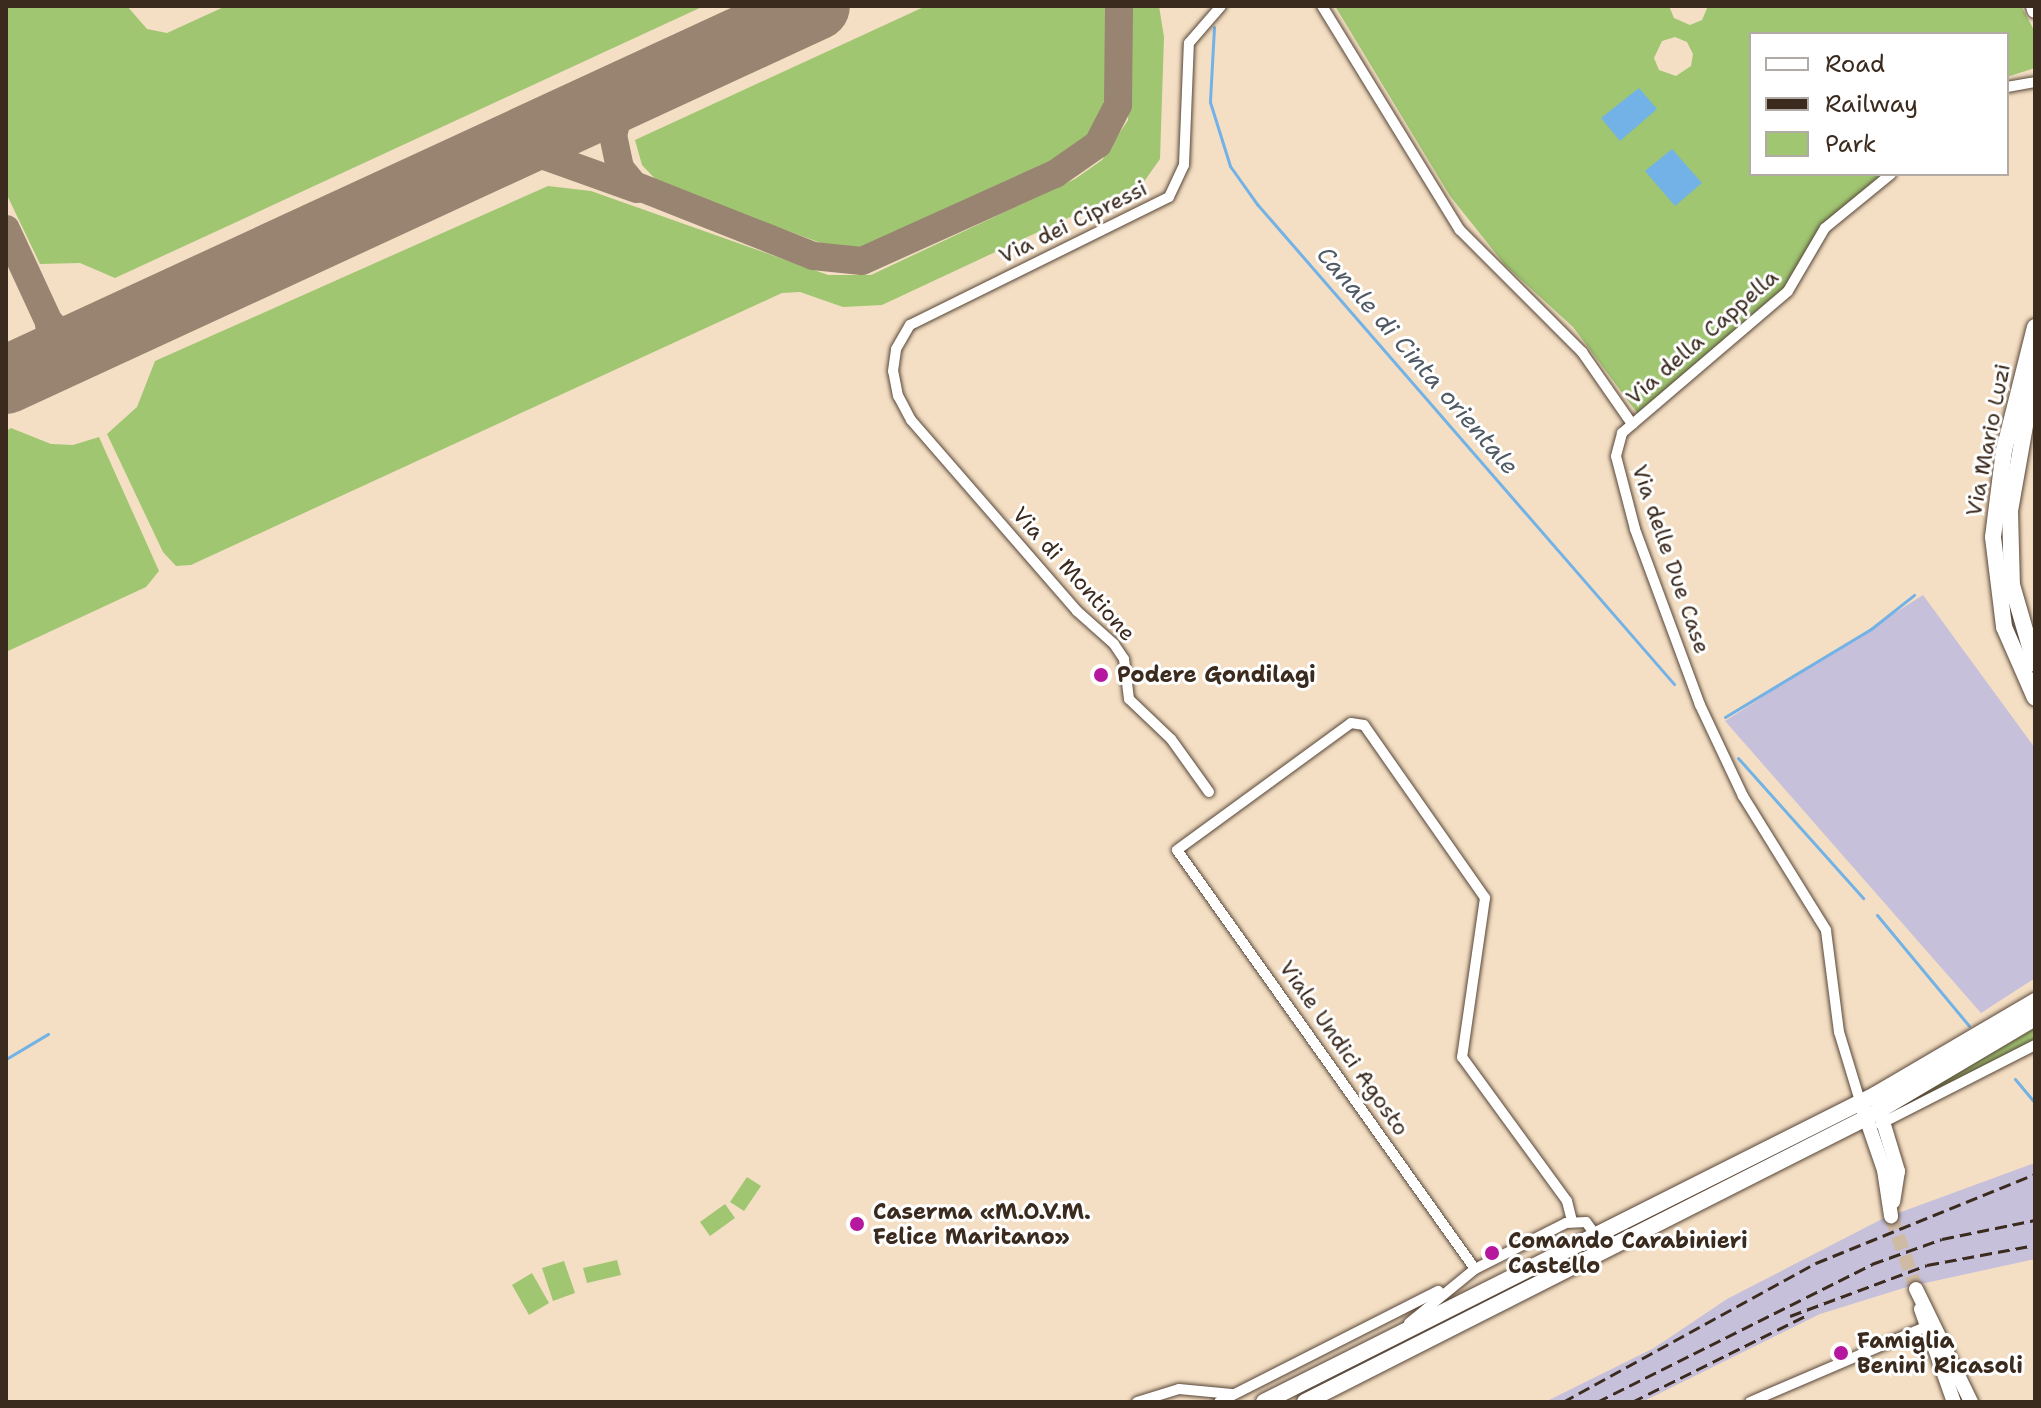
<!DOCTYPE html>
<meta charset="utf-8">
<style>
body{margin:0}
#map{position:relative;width:2041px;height:1408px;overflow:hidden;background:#f4dfc4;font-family:"Shantell Sans",sans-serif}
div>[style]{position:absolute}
.industrial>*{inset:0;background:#c6c0da}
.green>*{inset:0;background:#a0c672}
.water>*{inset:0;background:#73b2e6}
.stream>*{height:3px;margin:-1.5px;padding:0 1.5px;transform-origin:1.5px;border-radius:1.5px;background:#73b2e6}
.taxiway>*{height:28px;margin:-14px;padding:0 14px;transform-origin:14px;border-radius:14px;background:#988471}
.runway>*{height:68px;margin:-34px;padding:0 34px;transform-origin:34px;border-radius:34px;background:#988471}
.secondary-tunnel>*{height:14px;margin-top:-7px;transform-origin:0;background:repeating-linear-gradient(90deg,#cfbba3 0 14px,transparent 0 21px)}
.roads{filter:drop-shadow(0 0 2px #574537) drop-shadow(0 0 2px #574537)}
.street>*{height:10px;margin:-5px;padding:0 5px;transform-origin:5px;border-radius:5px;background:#fff}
.secondary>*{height:14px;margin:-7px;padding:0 7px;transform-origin:7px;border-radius:7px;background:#fff}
.primary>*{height:16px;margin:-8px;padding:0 8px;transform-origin:8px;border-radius:8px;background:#fff}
.rail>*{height:3px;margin-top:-1.5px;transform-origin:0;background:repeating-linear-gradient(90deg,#3b2a1e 0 12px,transparent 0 18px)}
.dots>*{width:22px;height:22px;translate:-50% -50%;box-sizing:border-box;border:4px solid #fff;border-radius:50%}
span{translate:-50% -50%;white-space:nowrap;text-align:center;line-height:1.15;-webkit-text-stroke:6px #fff;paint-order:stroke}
.street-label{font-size:22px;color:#3b2a1e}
.poi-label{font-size:22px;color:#3b2a1e;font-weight:700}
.left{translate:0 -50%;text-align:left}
.water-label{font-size:24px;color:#4f5a64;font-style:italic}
.frame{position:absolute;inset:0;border:8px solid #3b2a1e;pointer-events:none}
.legend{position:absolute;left:1749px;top:32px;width:260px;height:144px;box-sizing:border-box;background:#fff;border:2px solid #b1aaa5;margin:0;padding:10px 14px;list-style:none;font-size:24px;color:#3b2a1e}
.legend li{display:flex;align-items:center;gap:16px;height:40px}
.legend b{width:40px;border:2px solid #b1aaa5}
</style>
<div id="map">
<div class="industrial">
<div style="clip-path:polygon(1923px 595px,2035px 748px,2035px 978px,1981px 1013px,1725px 721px)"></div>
<div style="clip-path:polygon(2035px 1163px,2035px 1259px,1907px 1287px,1820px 1314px,1642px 1402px,1545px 1402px,1654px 1348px,1727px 1299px,1882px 1219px)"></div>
</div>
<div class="green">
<div style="clip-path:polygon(6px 6px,127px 6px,147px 29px,167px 33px,226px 6px,704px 6px,115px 278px,80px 263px,40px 264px,6px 193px)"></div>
<div style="clip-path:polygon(926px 6px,1105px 6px,1105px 95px,1101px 117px,1085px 142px,1060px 160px,864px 246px,840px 250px,660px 184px,642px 165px,635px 140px)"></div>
<div style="clip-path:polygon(1132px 6px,1159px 6px,1164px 37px,1160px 159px,1143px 183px,882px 305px,843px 307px,800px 292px,782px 293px,191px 565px,176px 566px,163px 552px,107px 434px,137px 407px,155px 361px,548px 186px,591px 191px,828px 275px,871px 275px,1075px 179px,1102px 160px,1128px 120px)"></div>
<div style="clip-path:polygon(evenodd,1335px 6px,1669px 6px,1674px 18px,1690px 25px,1702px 20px,1708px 6px,2021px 6px,2034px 30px,2035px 68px,2007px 77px,2007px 34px,1751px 34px,1751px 174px,1884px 174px,1820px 227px,1783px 291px,1638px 414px,1573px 327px,1505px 265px,1450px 196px,1335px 6px,1675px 37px,1687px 42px,1693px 54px,1691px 66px,1676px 76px,1659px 70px,1654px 58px,1662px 41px,1675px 37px)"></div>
<div style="clip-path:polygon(11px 428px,51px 444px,73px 445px,99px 437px,159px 571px,146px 587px,6px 652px,6px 431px)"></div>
<div style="clip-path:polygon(2035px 1028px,2035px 1040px,1884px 1118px,1884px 1116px)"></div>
<div style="clip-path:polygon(747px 1177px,761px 1186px,744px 1211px,730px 1202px)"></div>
<div style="clip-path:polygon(725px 1204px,735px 1218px,710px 1236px,700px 1222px)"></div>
<div style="clip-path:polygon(617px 1260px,621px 1275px,587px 1283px,583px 1268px)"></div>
<div style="clip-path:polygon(564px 1261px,575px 1293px,553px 1301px,542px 1268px)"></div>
<div style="clip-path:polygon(532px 1273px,549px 1303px,529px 1315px,512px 1285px)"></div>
</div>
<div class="water">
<div style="clip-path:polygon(1639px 88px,1657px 109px,1620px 141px,1601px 118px)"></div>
<div style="clip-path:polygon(1672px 149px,1702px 183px,1675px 206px,1645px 171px)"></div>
</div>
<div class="stream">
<div style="left:1214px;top:27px;width:75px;rotate:93.1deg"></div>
<div style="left:1210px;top:102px;width:67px;rotate:72.6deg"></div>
<div style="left:1230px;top:166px;width:47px;rotate:54.6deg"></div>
<div style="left:1257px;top:204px;width:636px;rotate:49.02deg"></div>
<div style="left:1725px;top:717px;width:170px;rotate:-31.1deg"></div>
<div style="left:1871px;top:629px;width:55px;rotate:-38.3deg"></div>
<div style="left:1738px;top:758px;width:188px;rotate:48.2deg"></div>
<div style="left:1877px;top:915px;width:144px;rotate:50.3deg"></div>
<div style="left:6px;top:1059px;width:49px;rotate:-30.8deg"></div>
<div style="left:2015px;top:1079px;width:31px;rotate:50deg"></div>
</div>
<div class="taxiway">
<div style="left:637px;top:89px;width:26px;rotate:130deg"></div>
<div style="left:620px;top:109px;width:27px;rotate:105deg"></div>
<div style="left:613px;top:135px;width:34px;rotate:78deg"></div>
<div style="left:620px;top:168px;width:22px;rotate:51deg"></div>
<div style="left:634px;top:185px;width:193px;rotate:21.6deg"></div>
<div style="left:813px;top:256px;width:49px;rotate:5.8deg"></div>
<div style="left:862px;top:261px;width:212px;rotate:-24.3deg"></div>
<div style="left:1055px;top:174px;width:52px;rotate:-34.9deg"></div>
<div style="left:1098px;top:144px;width:44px;rotate:-62.9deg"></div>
<div style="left:1118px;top:105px;width:99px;rotate:-89.4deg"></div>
<div style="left:463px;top:169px;width:46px;rotate:-17.7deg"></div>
<div style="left:507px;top:155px;width:32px;rotate:-2deg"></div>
<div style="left:539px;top:154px;width:104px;rotate:19.7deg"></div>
<div style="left:6px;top:229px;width:102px;rotate:65.2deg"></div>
<div style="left:37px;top:366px;width:28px;rotate:-60deg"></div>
<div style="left:51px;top:342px;width:20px;rotate:-96deg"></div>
<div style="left:49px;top:322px;width:22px;rotate:43deg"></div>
<div style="left:65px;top:337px;width:30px;rotate:4deg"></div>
</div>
<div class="runway">
<div style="left:6px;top:380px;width:892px;rotate:-24.78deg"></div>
</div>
<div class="secondary-tunnel">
<div style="left:1891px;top:1216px;width:73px;rotate:70.8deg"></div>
</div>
<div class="roads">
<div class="street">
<div style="left:1322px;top:6px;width:263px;rotate:58.4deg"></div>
<div style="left:1460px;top:230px;width:173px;rotate:45deg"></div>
<div style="left:1582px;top:352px;width:88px;rotate:55.2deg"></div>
<div style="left:2007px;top:87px;width:28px;rotate:-10deg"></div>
<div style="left:1209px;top:792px;width:65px;rotate:-125.6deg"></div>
<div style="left:1171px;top:739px;width:58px;rotate:-136.4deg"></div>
<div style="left:1129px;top:699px;width:40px;rotate:-97.1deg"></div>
<div style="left:1124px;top:659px;width:18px;rotate:-124deg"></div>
<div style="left:1114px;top:644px;width:50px;rotate:-138.3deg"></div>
<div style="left:1077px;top:611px;width:253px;rotate:-131deg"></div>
<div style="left:911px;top:420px;width:27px;rotate:-118deg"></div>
<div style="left:898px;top:396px;width:25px;rotate:-101deg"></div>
<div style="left:893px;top:371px;width:22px;rotate:-82deg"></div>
<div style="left:896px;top:349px;width:28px;rotate:-60deg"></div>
<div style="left:910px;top:325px;width:289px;rotate:-26.3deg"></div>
<div style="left:1169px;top:197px;width:35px;rotate:-65deg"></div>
<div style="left:1184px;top:165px;width:122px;rotate:-87.7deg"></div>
<div style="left:1189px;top:43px;width:49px;rotate:-49.1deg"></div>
<div style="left:1860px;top:1101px;width:72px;rotate:-106.9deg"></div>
<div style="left:1839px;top:1032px;width:103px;rotate:-97.3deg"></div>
<div style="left:1826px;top:930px;width:158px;rotate:-121.8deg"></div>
<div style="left:1743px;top:796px;width:101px;rotate:-115.3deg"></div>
<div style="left:1700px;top:705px;width:188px;rotate:-110.3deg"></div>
<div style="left:1635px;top:529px;width:75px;rotate:-104.6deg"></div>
<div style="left:1616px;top:456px;width:24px;rotate:-75deg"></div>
<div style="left:1622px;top:433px;width:218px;rotate:-40.5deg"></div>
<div style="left:1788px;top:291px;width:73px;rotate:-59.6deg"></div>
<div style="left:1825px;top:228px;width:85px;rotate:-39.3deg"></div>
<div style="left:1880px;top:1124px;width:174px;rotate:-27deg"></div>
<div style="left:1475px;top:1269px;width:514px;rotate:-125.42deg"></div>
<div style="left:1177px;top:850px;width:215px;rotate:-36.1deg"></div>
<div style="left:1351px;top:723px;width:13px;rotate:9deg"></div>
<div style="left:1364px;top:725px;width:211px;rotate:55deg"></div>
<div style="left:1485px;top:898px;width:161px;rotate:98.2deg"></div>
<div style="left:1462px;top:1057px;width:178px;rotate:53.9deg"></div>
<div style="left:1567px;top:1201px;width:21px;rotate:76deg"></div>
<div style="left:1409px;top:1323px;width:85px;rotate:-39.3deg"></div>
<div style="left:1475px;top:1269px;width:102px;rotate:-26.8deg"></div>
<div style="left:1566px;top:1223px;width:20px;rotate:-3deg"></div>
<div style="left:1586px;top:1222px;width:22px;rotate:54deg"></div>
<div style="left:1137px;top:1402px;width:44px;rotate:-17.2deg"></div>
<div style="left:1179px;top:1389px;width:53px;rotate:5.4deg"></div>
<div style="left:1219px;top:1402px;width:246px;rotate:-26.9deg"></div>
<div style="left:1750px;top:1402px;width:198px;rotate:-23.2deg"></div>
</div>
<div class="secondary">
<div style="left:1884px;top:1108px;width:8px;rotate:113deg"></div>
<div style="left:1881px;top:1115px;width:59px;rotate:73.1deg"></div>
<div style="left:1898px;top:1171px;width:31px;rotate:99deg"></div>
<div style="left:1863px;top:1109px;width:65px;rotate:71deg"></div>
<div style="left:1884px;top:1170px;width:47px;rotate:81.3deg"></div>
<div style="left:1916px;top:1289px;width:126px;rotate:64deg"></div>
<div style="left:1921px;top:1309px;width:99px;rotate:70.5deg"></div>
</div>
<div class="primary">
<div style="left:2034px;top:6px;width:4px;rotate:76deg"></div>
<div style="left:2035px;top:327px;width:127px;rotate:104.1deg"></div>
<div style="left:2004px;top:450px;width:88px;rotate:97.2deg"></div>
<div style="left:1993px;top:537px;width:91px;rotate:83deg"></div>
<div style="left:2004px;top:627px;width:77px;rotate:66.4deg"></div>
<div style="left:2035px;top:369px;width:144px;rotate:100deg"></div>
<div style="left:2010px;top:511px;width:74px;rotate:88.5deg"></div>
<div style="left:2012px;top:585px;width:82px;rotate:73.8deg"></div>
<div style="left:1264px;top:1402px;width:684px;rotate:-26.68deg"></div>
<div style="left:1875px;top:1095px;width:186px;rotate:-30.4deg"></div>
<div style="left:1305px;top:1402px;width:629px;rotate:-26.85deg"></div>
<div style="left:1866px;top:1118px;width:196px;rotate:-30.6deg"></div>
</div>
</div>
<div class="rail">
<div style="left:1790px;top:1316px;width:146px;rotate:-20.4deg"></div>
<div style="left:1927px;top:1265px;width:110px;rotate:-10.5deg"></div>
<div style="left:1563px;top:1402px;width:289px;rotate:-28.8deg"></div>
<div style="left:1816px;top:1263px;width:236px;rotate:-22.1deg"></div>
<div style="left:1597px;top:1402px;width:308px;rotate:-26.6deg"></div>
<div style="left:1872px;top:1264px;width:74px;rotate:-19.7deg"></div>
<div style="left:1942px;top:1239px;width:95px;rotate:-11.5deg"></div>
<div style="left:1632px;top:1402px;width:193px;rotate:-26.4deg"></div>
</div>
<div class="dots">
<div style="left:1101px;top:675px;background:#b5179e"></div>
<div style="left:857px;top:1224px;background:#b5179e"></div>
<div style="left:1492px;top:1253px;background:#b5179e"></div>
<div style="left:1841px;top:1353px;background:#b5179e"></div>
</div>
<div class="street-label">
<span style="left:1073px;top:222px;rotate:-26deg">Via dei Cipressi</span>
<span style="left:1702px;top:337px;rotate:-41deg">Via della Cappella</span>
<span style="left:1988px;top:440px;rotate:-79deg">Via Mario Luzi</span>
<span style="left:1671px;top:559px;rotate:71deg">Via delle Due Case</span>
<span style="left:1074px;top:574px;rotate:48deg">Via di Montione</span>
<span style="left:1344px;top:1048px;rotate:55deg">Viale Undici Agosto</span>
</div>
<div class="poi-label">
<span class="left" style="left:1117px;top:675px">Podere Gondilagi</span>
<span class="left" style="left:873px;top:1224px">Caserma «M.O.V.M.<br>Felice Maritano»</span>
<span class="left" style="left:1508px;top:1253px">Comando Carabinieri<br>Castello</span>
<span class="left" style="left:1857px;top:1353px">Famiglia<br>Benini Ricasoli</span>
</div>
<div class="water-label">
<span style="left:1417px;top:361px;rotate:49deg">Canale di Cinta orientale</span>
</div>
<div class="frame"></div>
<ul class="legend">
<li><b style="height:10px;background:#fff"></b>Road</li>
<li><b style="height:10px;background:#3b2a1e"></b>Railway</li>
<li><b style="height:22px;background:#a0c672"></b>Park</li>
</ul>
</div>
